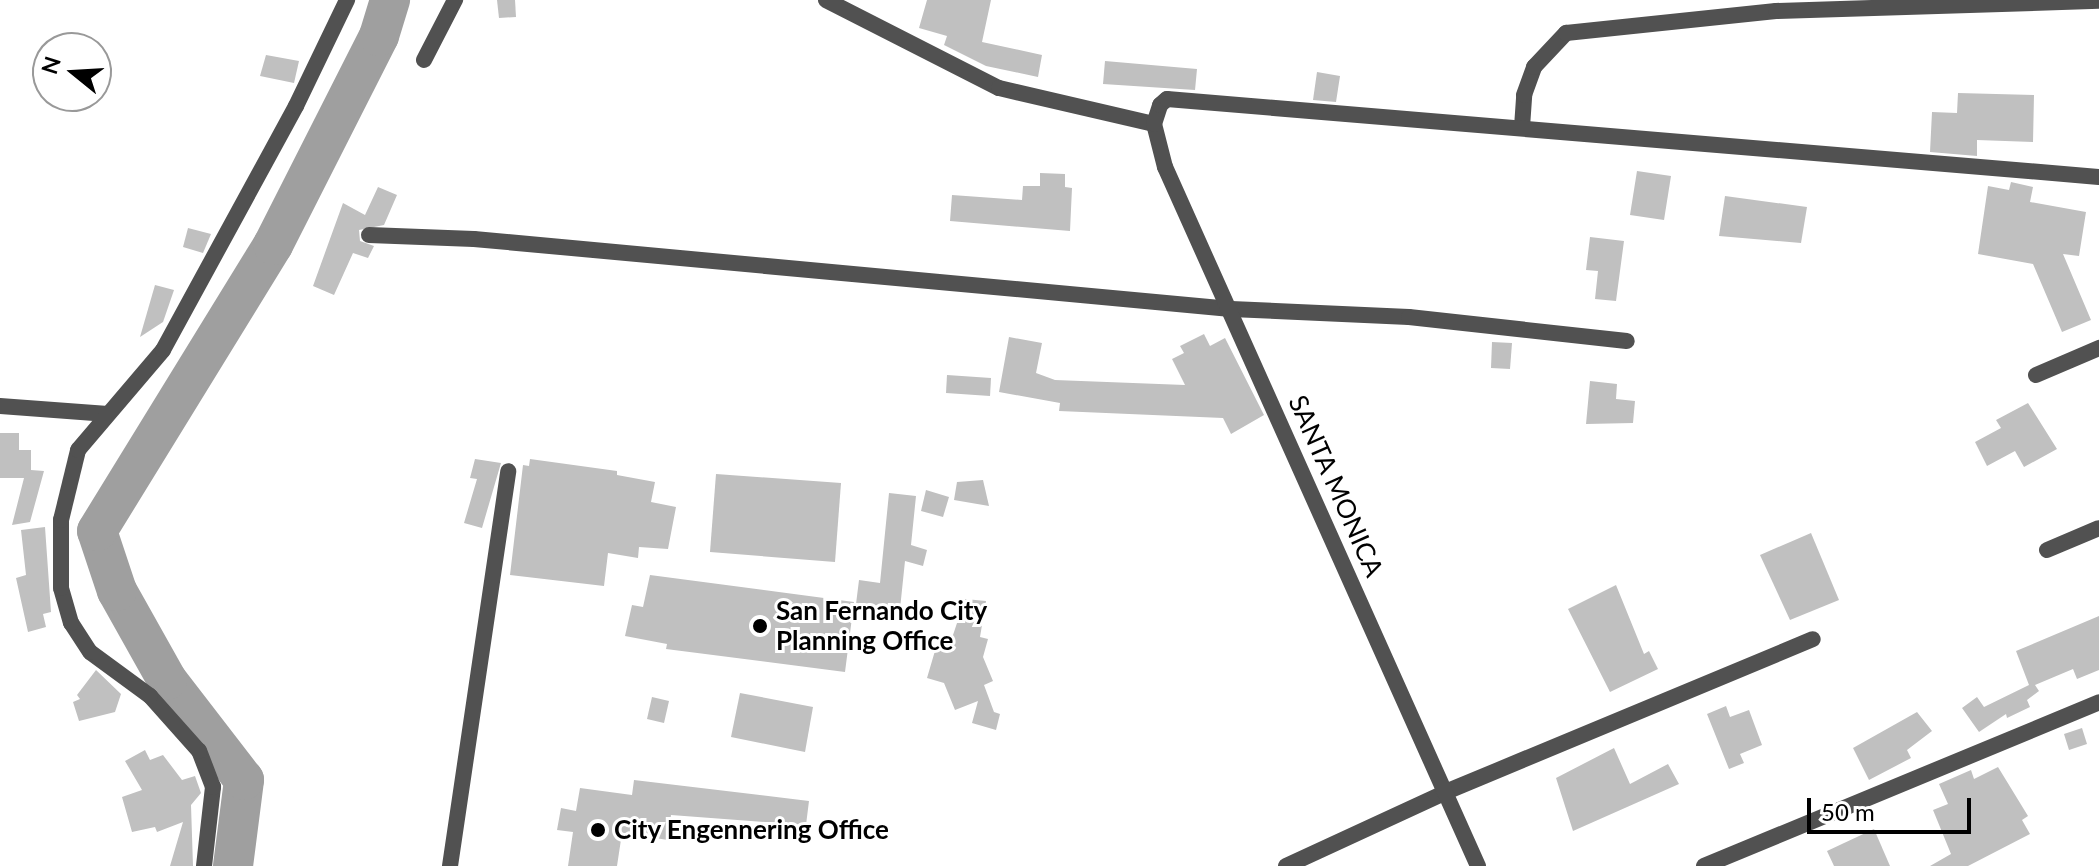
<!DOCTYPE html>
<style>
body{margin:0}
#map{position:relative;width:2099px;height:866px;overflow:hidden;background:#fff;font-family:Lato,sans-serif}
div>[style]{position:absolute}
.river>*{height:40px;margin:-20px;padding:0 20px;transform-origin:20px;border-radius:20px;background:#9f9f9f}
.building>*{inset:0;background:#c0c0c0}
.minor>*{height:16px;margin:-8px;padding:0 8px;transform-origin:8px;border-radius:8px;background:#515151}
.dots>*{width:22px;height:22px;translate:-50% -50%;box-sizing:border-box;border:4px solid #fff;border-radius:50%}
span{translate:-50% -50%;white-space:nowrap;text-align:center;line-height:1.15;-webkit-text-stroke:6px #fff;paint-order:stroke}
.street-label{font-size:26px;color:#000}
.poi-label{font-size:26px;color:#000;font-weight:700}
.left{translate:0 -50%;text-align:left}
.north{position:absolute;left:32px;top:32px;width:80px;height:80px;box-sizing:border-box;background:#fff;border:2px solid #999;border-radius:50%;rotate:288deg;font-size:22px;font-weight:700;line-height:32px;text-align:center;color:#000}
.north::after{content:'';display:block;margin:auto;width:28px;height:36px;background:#000;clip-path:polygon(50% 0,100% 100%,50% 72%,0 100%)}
.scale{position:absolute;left:1807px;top:798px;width:164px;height:36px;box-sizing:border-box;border:4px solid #000;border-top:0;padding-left:10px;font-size:24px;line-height:28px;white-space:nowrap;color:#000;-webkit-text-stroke:6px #fff;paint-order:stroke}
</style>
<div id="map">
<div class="river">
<div style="left:233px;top:866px;width:87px;rotate:-82.7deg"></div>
<div style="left:244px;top:780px;width:126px;rotate:-127.6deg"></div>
<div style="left:167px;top:680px;width:102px;rotate:-119.3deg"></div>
<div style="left:117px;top:591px;width:63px;rotate:-108.4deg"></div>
<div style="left:97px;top:531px;width:336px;rotate:-58.4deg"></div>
<div style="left:273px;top:245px;width:234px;rotate:-63.1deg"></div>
<div style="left:379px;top:36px;width:38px;rotate:-73deg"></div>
</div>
<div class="building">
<div style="clip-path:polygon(497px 0,515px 0,516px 17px,499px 18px)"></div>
<div style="clip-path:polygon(927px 0,991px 0,982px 42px,1042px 55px,1038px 77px,986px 66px,944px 45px,947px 36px,919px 28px)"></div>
<div style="clip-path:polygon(266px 55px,299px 61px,294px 83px,260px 76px)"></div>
<div style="clip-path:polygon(1105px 61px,1197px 69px,1195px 90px,1103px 84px)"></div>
<div style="clip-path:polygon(1317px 72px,1340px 76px,1336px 102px,1313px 100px)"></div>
<div style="clip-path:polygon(1958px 93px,2034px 95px,2033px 142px,1977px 140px,1977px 156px,1930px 152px,1932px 112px,1957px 113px)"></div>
<div style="clip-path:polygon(1637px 171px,1671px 176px,1664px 220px,1630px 215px)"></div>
<div style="clip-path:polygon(1040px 173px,1065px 174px,1065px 187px,1072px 188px,1070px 231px,950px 221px,952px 195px,1022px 200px,1023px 186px,1040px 186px)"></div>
<div style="clip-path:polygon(2011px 182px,2033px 187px,2030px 202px,2086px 212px,2079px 256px,2063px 254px,2091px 320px,2062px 332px,2033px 264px,1978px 254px,1988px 186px,2009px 190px)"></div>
<div style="clip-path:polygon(378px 187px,397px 195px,384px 225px,359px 230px,360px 241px,374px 246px,368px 258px,353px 253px,334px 295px,313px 286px,343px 203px,365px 215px)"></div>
<div style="clip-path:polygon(1725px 196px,1807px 207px,1801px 243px,1719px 236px)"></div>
<div style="clip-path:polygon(188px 228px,211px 234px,203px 253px,183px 247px)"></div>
<div style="clip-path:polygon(1590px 237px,1624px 241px,1616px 301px,1595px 299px,1598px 271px,1586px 270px)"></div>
<div style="clip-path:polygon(155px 285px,174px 290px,163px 322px,140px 337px)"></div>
<div style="clip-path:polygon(1204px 334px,1210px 346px,1225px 338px,1264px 415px,1231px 434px,1223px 418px,1059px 411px,1060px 403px,999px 392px,1009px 337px,1042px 343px,1036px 373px,1055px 380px,1185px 385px,1172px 359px,1184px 353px,1180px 346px)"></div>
<div style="clip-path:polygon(1492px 342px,1512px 343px,1510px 369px,1491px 368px)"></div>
<div style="clip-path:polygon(947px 375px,991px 378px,990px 396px,946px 393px)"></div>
<div style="clip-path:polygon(1590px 381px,1617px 384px,1616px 399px,1635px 401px,1633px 423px,1586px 424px)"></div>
<div style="clip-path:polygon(2028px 403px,2057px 449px,2024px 467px,2015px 451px,1987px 466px,1975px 442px,2001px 428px,1996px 420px)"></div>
<div style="clip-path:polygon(0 433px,19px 433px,19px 450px,31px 450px,31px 470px,44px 471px,30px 522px,12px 525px,24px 478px,0 478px)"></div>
<div style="clip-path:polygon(475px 459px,501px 463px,482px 528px,464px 523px,477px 479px,470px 478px)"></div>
<div style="clip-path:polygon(530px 459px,617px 471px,617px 475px,655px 482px,651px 502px,676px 507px,668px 549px,639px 547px,638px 558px,608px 553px,604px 586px,510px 575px,523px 465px,529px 466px)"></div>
<div style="clip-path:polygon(716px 474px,841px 483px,835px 562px,710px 552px)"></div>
<div style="clip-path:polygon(983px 480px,989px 506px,954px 500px,957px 482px)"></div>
<div style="clip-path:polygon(926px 490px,949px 497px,943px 517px,921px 511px)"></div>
<div style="clip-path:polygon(889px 493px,916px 496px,911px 545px,927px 550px,923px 566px,905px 561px,900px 609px,856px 604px,859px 580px,880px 583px)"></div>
<div style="clip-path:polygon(45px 527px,51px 612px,43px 614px,46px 627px,28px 632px,16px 578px,26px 575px,21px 530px)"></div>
<div style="clip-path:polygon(1811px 533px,1839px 600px,1790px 620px,1760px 555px)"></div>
<div style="clip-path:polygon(650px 575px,854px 602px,845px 672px,666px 649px,667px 644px,625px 636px,632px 605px,643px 607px)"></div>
<div style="clip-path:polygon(1616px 585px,1644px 654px,1649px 651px,1658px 669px,1610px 692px,1568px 609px)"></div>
<div style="clip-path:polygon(965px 599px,986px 601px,980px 637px,988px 639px,983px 657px,993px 681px,984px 685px,994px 712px,1000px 714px,996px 730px,972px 723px,978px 701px,955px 710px,944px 683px,927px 678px,937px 644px,949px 647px,959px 617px,963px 618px)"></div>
<div style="clip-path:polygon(2099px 616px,2099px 670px,2077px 679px,2073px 669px,2035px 685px,2039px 691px,2027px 700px,2030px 707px,2007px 718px,2006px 714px,1979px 732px,1962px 708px,1977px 697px,1984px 707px,2029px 685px,2016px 651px)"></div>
<div style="clip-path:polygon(96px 670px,121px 694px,115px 712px,79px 721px,73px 702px,80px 699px,77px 695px)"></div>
<div style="clip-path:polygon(740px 693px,813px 707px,805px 752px,731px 737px)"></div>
<div style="clip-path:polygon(652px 697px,669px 701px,664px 723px,647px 719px)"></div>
<div style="clip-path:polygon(1726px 706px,1730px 717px,1749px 710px,1762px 745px,1740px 754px,1744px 763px,1729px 769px,1707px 714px)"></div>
<div style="clip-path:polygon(1917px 712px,1932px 731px,1907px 750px,1911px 758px,1869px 780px,1853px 748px)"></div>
<div style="clip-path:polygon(2082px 728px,2087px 744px,2069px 750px,2064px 734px)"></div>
<div style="clip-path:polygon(1614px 748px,1630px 784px,1668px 764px,1679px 784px,1573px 831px,1556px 778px)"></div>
<div style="clip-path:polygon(145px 750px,150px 760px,163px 755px,182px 780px,195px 776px,201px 793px,191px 805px,193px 866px,170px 866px,183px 822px,157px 832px,155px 827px,132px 832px,122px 797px,142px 790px,125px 761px)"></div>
<div style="clip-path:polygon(1998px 767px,2028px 816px,2022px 820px,2030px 834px,1968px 866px,1930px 866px,1951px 854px,1933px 810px,1948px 804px,1939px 784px,1971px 770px,1974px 779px)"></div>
<div style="clip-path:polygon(634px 780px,809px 801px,806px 825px,671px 815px,668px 840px,622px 833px,617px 866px,568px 866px,573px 832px,557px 830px,561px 808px,576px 811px,580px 788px,632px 795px)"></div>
<div style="clip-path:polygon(1874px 829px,1890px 866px,1834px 866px,1827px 851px)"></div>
</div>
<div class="minor">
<div style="left:826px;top:0;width:194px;rotate:27deg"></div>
<div style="left:999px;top:88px;width:159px;rotate:13.1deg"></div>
<div style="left:424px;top:60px;width:68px;rotate:-62.7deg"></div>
<div style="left:1522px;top:127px;width:32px;rotate:-86deg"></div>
<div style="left:1524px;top:95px;width:30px;rotate:-70deg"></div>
<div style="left:1534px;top:67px;width:47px;rotate:-46.7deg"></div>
<div style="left:1566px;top:33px;width:211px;rotate:-6deg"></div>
<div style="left:1776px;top:11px;width:323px;rotate:-1.8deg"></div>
<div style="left:369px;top:235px;width:105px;rotate:2.2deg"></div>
<div style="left:474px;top:239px;width:760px;rotate:5.28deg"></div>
<div style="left:1231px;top:309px;width:178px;rotate:2.6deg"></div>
<div style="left:1409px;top:317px;width:219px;rotate:6.3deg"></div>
<div style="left:2036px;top:375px;width:69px;rotate:-23.2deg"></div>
<div style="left:0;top:406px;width:108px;rotate:4.2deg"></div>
<div style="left:2047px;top:550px;width:56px;rotate:-22.9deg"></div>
<div style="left:204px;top:866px;width:80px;rotate:-83.5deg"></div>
<div style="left:213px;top:787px;width:39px;rotate:-111deg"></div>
<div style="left:199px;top:751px;width:74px;rotate:-131.7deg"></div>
<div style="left:150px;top:696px;width:74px;rotate:-143.7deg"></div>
<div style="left:90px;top:652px;width:35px;rotate:-123deg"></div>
<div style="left:71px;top:623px;width:36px;rotate:-106deg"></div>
<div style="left:61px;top:588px;width:68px;rotate:-90deg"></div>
<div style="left:61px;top:520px;width:72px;rotate:-76.3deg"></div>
<div style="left:78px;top:450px;width:131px;rotate:-49.6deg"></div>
<div style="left:163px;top:350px;width:278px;rotate:-61.4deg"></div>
<div style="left:296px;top:106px;width:118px;rotate:-64.3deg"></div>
<div style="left:450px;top:866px;width:399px;rotate:-81.6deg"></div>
<div style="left:1286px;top:866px;width:179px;rotate:-24.8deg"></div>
<div style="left:1448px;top:791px;width:395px;rotate:-22.6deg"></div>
<div style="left:1478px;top:866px;width:766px;rotate:-114.12deg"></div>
<div style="left:1165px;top:167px;width:44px;rotate:-104.3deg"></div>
<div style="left:1154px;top:124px;width:20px;rotate:-72deg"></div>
<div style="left:1160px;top:105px;width:9px;rotate:-41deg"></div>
<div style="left:1167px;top:99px;width:935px;rotate:4.78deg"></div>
<div style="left:1704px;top:866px;width:428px;rotate:-22.5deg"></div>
</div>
<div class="dots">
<div style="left:760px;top:626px;background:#000"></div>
<div style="left:598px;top:830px;background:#000"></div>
</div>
<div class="street-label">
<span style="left:1336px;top:486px;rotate:66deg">SANTA MONICA</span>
</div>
<div class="poi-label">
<span class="left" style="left:776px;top:626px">San Fernando City<br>Planning Office</span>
<span class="left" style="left:614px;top:830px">City Engennering Office</span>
</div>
<div class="north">N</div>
<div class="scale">50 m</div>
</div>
